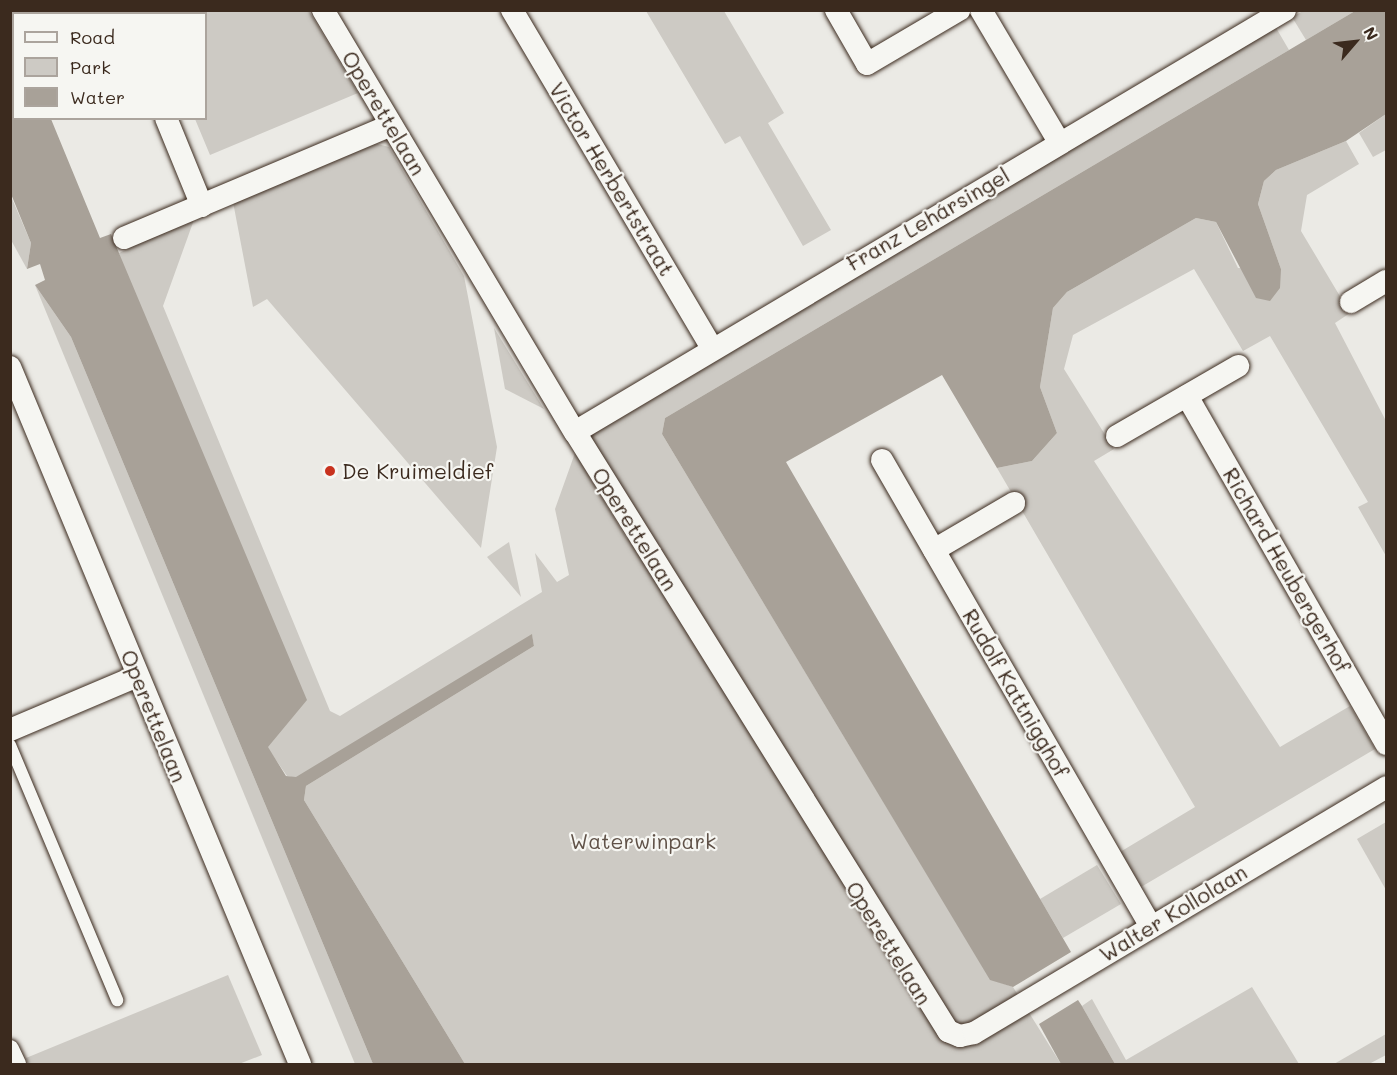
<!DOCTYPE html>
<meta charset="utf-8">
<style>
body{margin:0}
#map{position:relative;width:1397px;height:1075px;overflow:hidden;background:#ebeae5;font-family:Mali,sans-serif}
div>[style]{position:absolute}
.green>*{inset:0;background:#cdcac4}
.water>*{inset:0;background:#a8a198}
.roads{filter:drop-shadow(0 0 2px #3b2a1e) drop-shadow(0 0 2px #3b2a1e)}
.service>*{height:12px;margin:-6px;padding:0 6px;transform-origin:6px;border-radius:6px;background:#f6f6f2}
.pedestrian>*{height:18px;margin:-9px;padding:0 9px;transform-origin:9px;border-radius:9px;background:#f6f6f2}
.minor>*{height:22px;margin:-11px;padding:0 11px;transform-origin:11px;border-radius:11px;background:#f6f6f2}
.dots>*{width:16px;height:16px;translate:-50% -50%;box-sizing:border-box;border:3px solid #f6f6f2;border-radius:50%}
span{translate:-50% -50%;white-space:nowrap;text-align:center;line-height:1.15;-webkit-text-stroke:4.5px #f6f6f2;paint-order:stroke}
.street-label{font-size:21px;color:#3b2a1e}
.poi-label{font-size:21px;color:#3b2a1e}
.left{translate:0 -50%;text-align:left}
.park-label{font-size:21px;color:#605248}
.frame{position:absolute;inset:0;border:12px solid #3b2a1e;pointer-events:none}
.legend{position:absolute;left:12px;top:12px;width:195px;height:108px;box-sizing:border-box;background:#f6f6f2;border:2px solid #aba49d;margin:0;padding:8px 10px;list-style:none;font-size:18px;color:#3b2a1e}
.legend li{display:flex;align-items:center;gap:12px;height:30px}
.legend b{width:30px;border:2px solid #aba49d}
.north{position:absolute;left:1325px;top:12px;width:60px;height:60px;-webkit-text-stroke:4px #f6f6f2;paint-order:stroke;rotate:62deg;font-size:16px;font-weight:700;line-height:24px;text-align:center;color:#3b2a1e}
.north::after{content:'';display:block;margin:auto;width:21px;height:27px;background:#3b2a1e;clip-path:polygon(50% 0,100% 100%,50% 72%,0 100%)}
</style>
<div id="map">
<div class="green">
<div style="clip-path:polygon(149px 11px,309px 11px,358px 93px,210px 155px,195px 119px,206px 118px,206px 14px)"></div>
<div style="clip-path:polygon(646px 11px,724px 11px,784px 113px,768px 123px,831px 230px,803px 246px,740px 136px,725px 144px)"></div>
<div style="clip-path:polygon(1303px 11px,1355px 11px,1306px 40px,1292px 17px)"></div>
<div style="clip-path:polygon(1275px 26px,1289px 50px,665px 418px,662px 434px,990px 979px,1013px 987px,1061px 1064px,465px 1064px,304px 800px,306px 786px,534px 646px,532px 635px,296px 778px,287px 776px,267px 747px,119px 253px,195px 217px,163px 306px,330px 711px,340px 716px,542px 592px,535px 553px,557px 582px,569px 575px,555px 509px,575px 453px,627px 539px,644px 530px,587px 431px)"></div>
<div style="clip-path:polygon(1386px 114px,1386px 150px,1373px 157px,1359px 133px)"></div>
<div style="clip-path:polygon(1346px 141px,1359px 164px,1307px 195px,1301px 231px,1350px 313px,1335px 323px,1386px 421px,1386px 556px,1358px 507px,1368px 502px,1270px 336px,1243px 351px,1194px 269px,1073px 335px,1064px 369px,1114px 449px,1094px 461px,1280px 747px,1350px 706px,1375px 749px,1141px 887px,1120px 852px,1195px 807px,997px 468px,1032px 461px,1057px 433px,1040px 387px,1053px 308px,1067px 292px,1196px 218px,1216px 222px,1238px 268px,1281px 269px,1258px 204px,1264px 181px,1276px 170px)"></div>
<div style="clip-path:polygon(374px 143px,389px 147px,464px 276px,497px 447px,481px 548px,267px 299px,253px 307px,233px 202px)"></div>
<div style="clip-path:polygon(10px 194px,31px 243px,27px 269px,11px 240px)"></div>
<div style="clip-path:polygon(35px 285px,71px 337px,373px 1064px,355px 1064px)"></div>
<div style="clip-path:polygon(494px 328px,544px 409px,505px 389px)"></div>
<div style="clip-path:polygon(509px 542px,521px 597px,487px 557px)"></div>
<div style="clip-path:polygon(1386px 822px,1386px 890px,1357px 839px)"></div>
<div style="clip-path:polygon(1097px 865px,1121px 904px,1063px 938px,1040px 899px)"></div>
<div style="clip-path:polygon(228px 975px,262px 1055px,239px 1064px,28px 1064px,26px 1058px)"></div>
<div style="clip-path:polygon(1252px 987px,1299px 1064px,1115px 1064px,1082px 1006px,1092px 999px,1126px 1060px)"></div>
<div style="clip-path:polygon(1386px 1034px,1386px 1055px,1369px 1064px,1334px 1064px)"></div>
</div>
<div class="water">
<div style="clip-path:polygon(1355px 11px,1386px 11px,1386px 114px,1346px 141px,1276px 170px,1264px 181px,1258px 204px,1281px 269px,1280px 288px,1270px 301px,1256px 298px,1216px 222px,1196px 218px,1067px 292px,1053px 308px,1040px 387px,1057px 433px,1032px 461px,997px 468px,942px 375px,786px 462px,1071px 952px,1013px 987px,990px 980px,662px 434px,665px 418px)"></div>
<div style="clip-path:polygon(10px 22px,14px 118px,51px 119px,100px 238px,111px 234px,307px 700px,268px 747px,286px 776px,296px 777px,532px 634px,534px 646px,306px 786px,304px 800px,465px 1064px,373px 1064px,71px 337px,35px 285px,45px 280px,40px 264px,27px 269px,31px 243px,11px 194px)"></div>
<div style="clip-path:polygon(1078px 1000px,1082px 1006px,1115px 1064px,1061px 1064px,1039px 1024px)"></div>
</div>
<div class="roads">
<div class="service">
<div style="left:10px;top:745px;width:277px;rotate:67.2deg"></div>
</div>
<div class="pedestrian">
<div style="left:10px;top:1049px;width:17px;rotate:65deg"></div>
</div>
<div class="minor">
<div style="left:122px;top:10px;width:4px;rotate:76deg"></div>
<div style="left:323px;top:10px;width:492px;rotate:59.2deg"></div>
<div style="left:575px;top:432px;width:706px;rotate:58.09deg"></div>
<div style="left:948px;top:1031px;width:13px;rotate:23deg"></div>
<div style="left:960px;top:1036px;width:14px;rotate:-12deg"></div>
<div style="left:974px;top:1033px;width:480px;rotate:-30.8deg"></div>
<div style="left:512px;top:10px;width:393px;rotate:59.4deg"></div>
<div style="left:836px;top:10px;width:62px;rotate:60.1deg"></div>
<div style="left:867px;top:64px;width:107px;rotate:-30.4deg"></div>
<div style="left:981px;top:10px;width:153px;rotate:59.4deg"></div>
<div style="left:166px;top:118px;width:95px;rotate:67.8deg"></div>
<div style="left:124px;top:238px;width:290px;rotate:-22.9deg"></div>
<div style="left:1351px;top:302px;width:41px;rotate:-31deg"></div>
<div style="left:10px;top:367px;width:755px;rotate:67.41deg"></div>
<div style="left:1187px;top:396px;width:401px;rotate:60.2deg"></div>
<div style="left:575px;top:432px;width:826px;rotate:-30.73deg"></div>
<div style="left:1117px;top:436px;width:140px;rotate:-30deg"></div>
<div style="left:882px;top:460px;width:537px;rotate:60.04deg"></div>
<div style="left:934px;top:550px;width:93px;rotate:-30.4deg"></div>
<div style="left:10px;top:730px;width:138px;rotate:-23deg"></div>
</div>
</div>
<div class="dots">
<div style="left:330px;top:471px;background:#c8321e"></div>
</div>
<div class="street-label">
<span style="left:384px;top:113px;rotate:59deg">Operettelaan</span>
<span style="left:612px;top:179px;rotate:59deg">Victor Herbertstraat</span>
<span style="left:928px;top:219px;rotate:-30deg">Franz Lehársingel</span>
<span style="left:635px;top:529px;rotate:58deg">Operettelaan</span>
<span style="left:1287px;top:570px;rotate:60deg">Richard Heubergerhof</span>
<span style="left:1016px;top:693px;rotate:60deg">Rudolf Kattnigghof</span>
<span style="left:154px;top:716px;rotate:68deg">Operettelaan</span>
<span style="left:1173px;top:913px;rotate:-31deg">Walter Kollolaan</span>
<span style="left:889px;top:943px;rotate:58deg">Operettelaan</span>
</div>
<div class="poi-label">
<span class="left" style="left:342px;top:471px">De Kruimeldief</span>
</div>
<div class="park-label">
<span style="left:643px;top:841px">Waterwinpark</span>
</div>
<div class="frame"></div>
<ul class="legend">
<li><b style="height:8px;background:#f6f6f2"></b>Road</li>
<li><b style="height:16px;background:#cdcac4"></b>Park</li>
<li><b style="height:16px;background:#a8a198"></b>Water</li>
</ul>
<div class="north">N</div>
</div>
